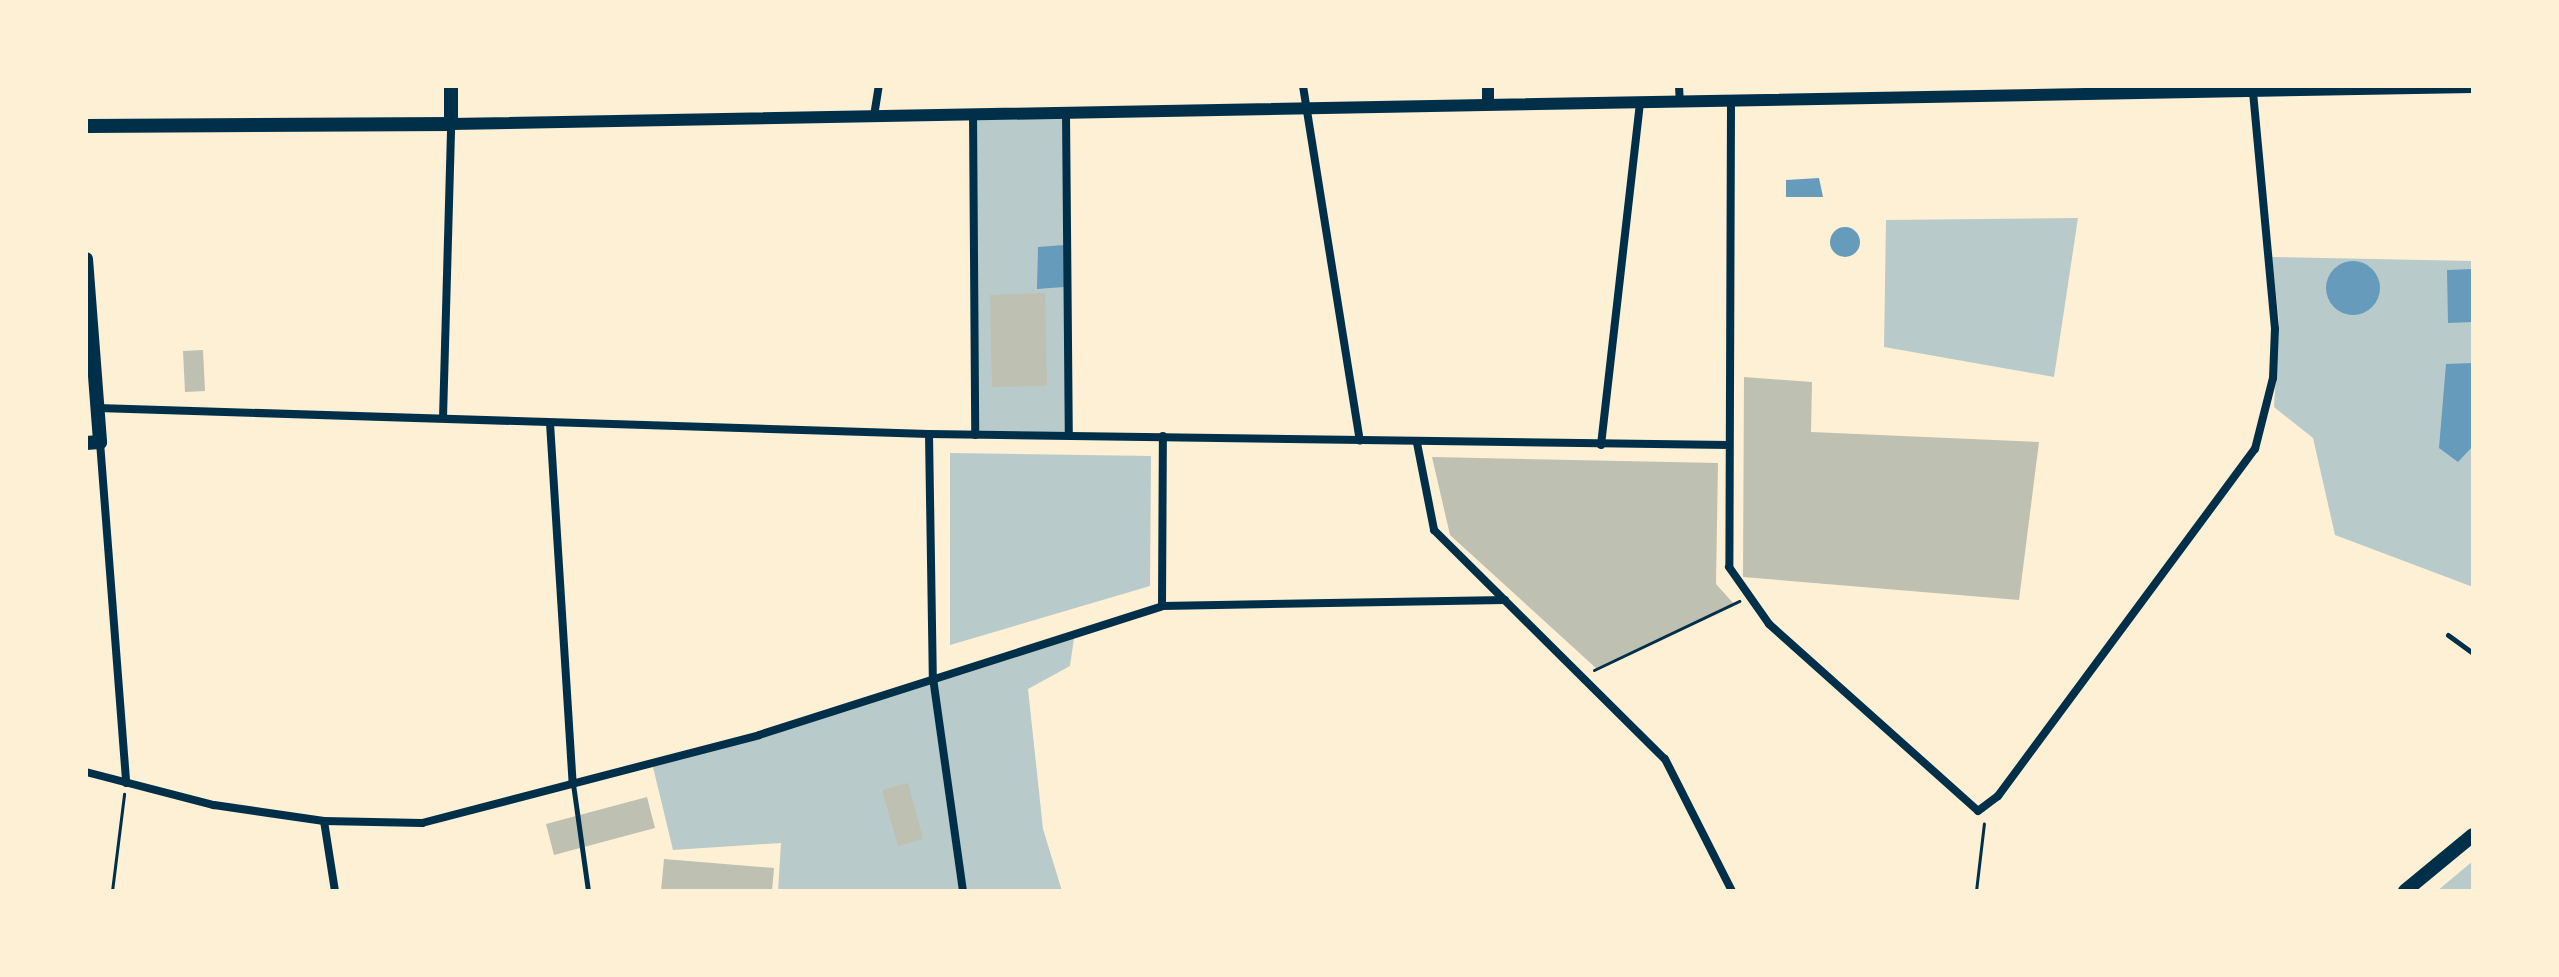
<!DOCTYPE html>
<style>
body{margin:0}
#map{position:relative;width:2559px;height:977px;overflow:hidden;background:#fdf0d5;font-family:"Libre Baskerville",serif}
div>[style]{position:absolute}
.green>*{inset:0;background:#b9caca}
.water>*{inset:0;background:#669bbc}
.round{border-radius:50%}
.building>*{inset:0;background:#bec0b2}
.path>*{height:3px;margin:-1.5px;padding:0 1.5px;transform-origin:1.5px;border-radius:1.5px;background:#003049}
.service>*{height:5px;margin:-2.5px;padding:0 2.5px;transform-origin:2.5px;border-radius:2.5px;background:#003049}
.minor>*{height:8px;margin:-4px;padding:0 4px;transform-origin:4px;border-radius:4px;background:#003049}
.tertiary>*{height:12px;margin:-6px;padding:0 6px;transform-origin:6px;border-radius:6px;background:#003049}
.secondary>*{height:14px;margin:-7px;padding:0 7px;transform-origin:7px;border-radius:7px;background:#003049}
span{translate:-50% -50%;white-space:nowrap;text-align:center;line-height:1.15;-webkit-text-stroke:8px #fdf0d5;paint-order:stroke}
.frame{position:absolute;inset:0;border:88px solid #fdf0d5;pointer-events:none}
</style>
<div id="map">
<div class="green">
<div style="clip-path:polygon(1064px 114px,1067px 433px,976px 434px,976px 116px)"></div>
<div style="clip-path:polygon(2078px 218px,2054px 377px,1884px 347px,1886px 220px)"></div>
<div style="clip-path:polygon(2272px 257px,2473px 261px,2473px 587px,2335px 535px,2313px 438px,2274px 407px,2279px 322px)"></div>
<div style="clip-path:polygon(950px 453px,1151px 456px,1150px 586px,950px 645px)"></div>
<div style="clip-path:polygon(1074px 638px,1070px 666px,1028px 689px,1043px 829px,1062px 891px,965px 891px,935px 679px)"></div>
<div style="clip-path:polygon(930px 684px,959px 891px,778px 891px,781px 843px,673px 850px,653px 767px)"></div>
<div style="clip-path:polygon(2473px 861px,2473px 891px,2437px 891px)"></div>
</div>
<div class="water">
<div style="clip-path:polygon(1819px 178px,1823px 197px,1786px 197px,1786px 180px)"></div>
<div class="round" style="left:1830px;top:227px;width:30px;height:30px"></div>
<div style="clip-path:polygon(1064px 245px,1064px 287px,1037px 289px,1038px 247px)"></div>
<div class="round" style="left:2326px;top:261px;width:54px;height:54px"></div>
<div style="clip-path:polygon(2473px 269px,2473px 322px,2448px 323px,2447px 270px)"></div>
<div style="clip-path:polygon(2473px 363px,2473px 446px,2458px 462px,2439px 448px,2446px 364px)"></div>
</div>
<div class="building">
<div style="clip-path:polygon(1045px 293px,1047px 386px,992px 387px,990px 295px)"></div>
<div style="clip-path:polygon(203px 350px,205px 391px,185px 392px,183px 351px)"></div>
<div style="clip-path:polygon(1744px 377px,1812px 382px,1811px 432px,2039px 442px,2019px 600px,1743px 577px)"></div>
<div style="clip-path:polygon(1432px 457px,1718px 463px,1716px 584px,1734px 604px,1597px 669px,1450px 535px)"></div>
<div style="clip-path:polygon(908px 783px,923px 839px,898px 846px,882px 790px)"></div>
<div style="clip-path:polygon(647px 797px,655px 828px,554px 855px,546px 824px)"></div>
<div style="clip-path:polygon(664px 859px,774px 868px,772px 891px,661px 891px)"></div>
</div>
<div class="path">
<div style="left:1594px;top:670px;width:161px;rotate:-25.4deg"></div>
<div style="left:112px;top:891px;width:98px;rotate:-82.9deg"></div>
<div style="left:1976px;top:891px;width:68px;rotate:-83.3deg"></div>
</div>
<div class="service">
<div style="left:2448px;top:635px;width:31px;rotate:36deg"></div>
<div style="left:573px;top:784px;width:108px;rotate:82deg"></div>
</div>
<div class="minor">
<div style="left:1303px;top:86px;width:359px;rotate:80.9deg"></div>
<div style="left:1679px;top:86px;width:17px;rotate:87deg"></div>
<div style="left:1731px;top:103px;width:464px;rotate:90.2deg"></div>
<div style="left:1729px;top:567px;width:70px;rotate:54.9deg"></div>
<div style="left:1769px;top:624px;width:280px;rotate:41.8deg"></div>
<div style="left:1978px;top:811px;width:25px;rotate:-37deg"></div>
<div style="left:1998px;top:796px;width:432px;rotate:-53.5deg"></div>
<div style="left:2255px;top:449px;width:73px;rotate:-75.8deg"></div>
<div style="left:2273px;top:378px;width:49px;rotate:-87.7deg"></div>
<div style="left:2275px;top:329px;width:240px;rotate:-95.3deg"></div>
<div style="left:973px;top:113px;width:322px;rotate:89.6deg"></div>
<div style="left:1066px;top:113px;width:321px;rotate:89.5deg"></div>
<div style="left:874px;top:116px;width:30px;rotate:-81deg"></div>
<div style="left:98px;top:408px;width:831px;rotate:1.79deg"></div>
<div style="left:929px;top:434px;width:800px;rotate:0.79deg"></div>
<div style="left:443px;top:418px;width:294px;rotate:-88.4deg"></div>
<div style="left:550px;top:423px;width:362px;rotate:86.4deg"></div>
<div style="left:929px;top:434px;width:244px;rotate:89.1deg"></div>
<div style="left:933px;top:678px;width:215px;rotate:82deg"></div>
<div style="left:100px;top:442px;width:342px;rotate:85.6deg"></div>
<div style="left:1417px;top:443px;width:89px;rotate:78.9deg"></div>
<div style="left:1434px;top:530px;width:325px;rotate:44.8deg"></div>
<div style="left:1665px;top:759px;width:148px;rotate:63.1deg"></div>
<div style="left:1601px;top:445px;width:344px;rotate:-83.5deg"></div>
<div style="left:1162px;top:606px;width:170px;rotate:-89.7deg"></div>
<div style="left:86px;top:772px;width:132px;rotate:14.5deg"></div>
<div style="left:214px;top:805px;width:111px;rotate:8.3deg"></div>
<div style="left:324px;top:821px;width:98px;rotate:1.2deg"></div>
<div style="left:422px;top:823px;width:348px;rotate:-14.6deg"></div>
<div style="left:759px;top:735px;width:423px;rotate:-17.7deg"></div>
<div style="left:1162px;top:606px;width:343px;rotate:-1deg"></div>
<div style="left:324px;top:821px;width:71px;rotate:81.1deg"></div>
</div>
<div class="tertiary">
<div style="left:1488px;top:86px;width:18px;rotate:90deg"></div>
<div style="left:451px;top:124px;width:2022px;rotate:-1.05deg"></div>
</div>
<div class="secondary">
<div style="left:86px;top:126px;width:365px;rotate:-0.3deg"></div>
<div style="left:451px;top:124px;width:38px;rotate:-90deg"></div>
<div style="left:86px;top:259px;width:184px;rotate:85.6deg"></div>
<div style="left:100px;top:442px;width:14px;rotate:176deg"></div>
<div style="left:2405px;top:891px;width:88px;rotate:-39.5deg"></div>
</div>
<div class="frame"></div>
</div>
